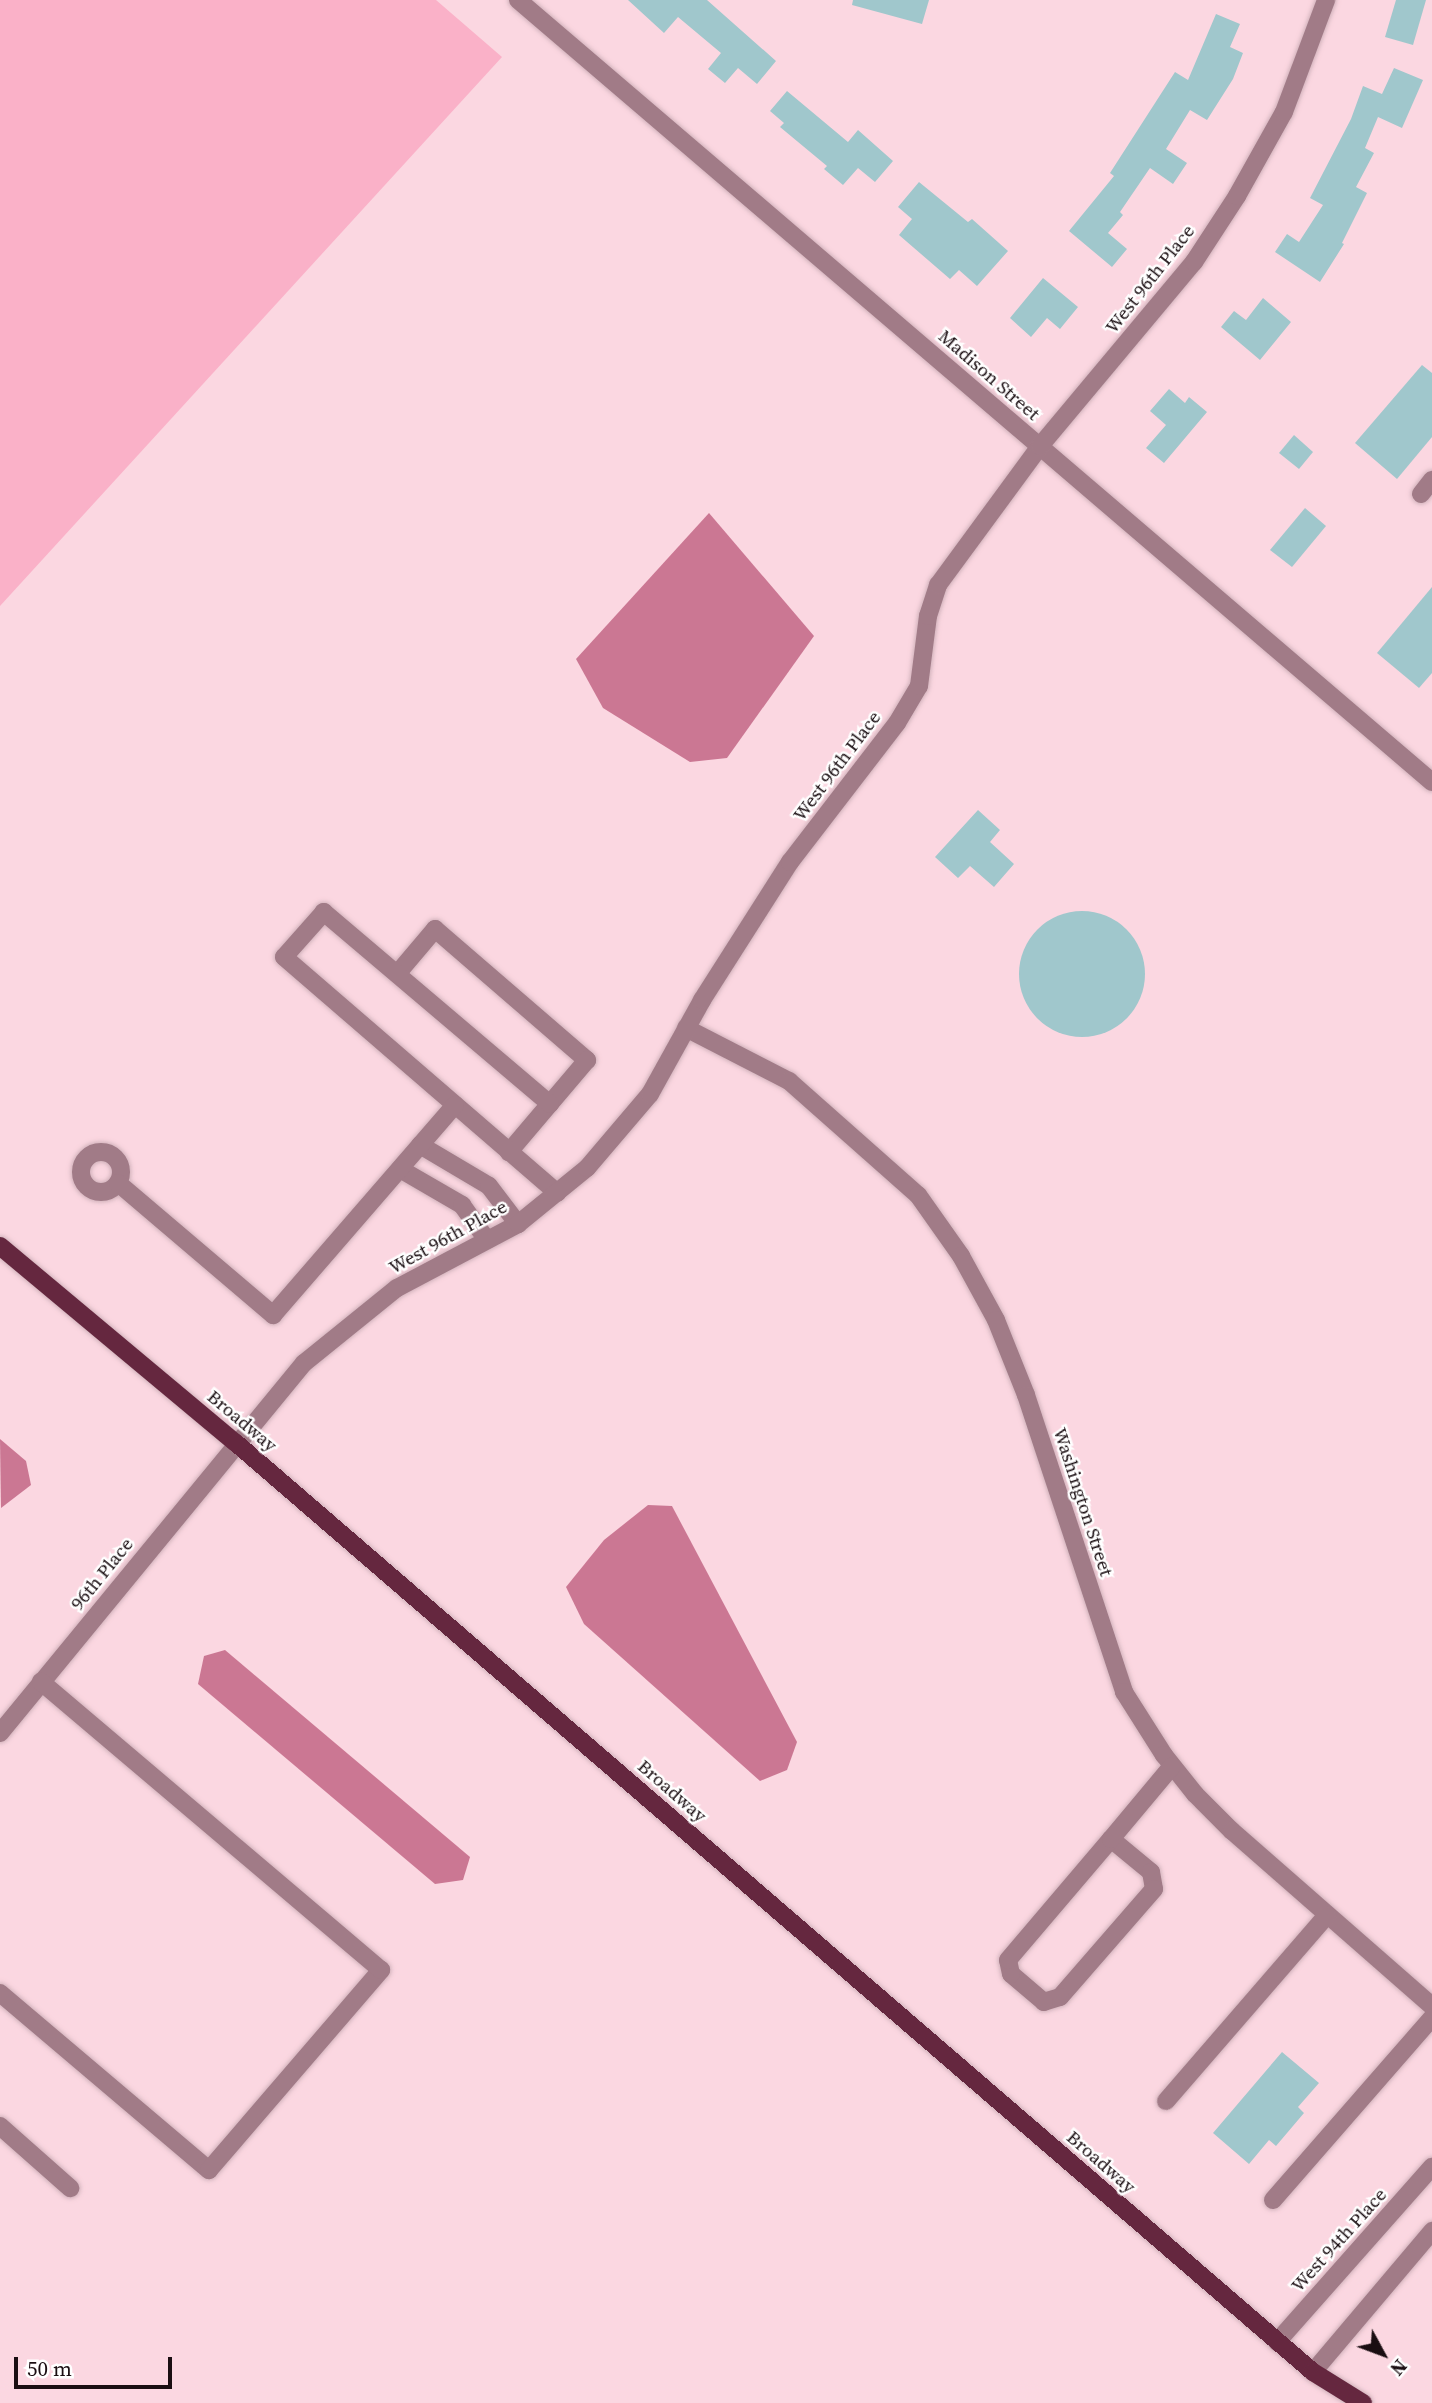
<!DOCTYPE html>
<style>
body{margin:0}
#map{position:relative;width:1432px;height:2403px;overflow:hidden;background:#fbd7e1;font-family:"Source Serif 4",serif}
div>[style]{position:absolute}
.green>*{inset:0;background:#fab1c8}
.water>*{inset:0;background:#cb7793}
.building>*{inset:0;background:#a0c7cc}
.round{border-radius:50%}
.roads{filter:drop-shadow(0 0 2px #d2b3bc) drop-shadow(0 0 2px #d2b3bc)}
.minor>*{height:18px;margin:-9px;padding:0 9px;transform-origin:9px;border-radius:9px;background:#a17b87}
.minor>.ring{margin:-9px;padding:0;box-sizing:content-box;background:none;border:18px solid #a17b87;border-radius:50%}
.major>*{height:18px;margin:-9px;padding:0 9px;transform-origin:9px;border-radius:9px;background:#65273f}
span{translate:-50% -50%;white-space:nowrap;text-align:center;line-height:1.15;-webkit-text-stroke:5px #fff;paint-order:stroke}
.street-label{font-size:19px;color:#1a0e12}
.north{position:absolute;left:1348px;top:2319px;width:70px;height:70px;-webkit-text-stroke:5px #fff;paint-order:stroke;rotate:131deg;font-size:19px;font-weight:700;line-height:28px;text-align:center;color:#1a0e12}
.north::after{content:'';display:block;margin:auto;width:24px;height:32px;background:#1a0e12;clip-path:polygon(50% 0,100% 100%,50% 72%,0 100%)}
.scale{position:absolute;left:14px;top:2357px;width:158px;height:32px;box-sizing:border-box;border:4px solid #1a0e12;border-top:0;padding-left:9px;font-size:21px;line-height:24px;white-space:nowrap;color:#1a0e12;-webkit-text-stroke:5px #fff;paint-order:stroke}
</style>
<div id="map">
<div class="green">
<div style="clip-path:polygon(0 0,436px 0,502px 57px,0 606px)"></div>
</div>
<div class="water">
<div style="clip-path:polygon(709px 513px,814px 636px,727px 758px,690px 762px,603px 708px,576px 659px)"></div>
<div style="clip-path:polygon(0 1439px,26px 1461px,31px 1485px,1px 1508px)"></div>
<div style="clip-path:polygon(648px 1505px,672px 1506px,797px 1742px,787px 1770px,760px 1781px,584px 1624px,566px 1587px,604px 1540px)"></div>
<div style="clip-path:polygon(225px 1650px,470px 1857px,463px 1880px,435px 1884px,198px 1684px,204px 1656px)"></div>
</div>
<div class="building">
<div style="clip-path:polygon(628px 0,707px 0,776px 61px,757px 84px,738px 68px,725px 83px,708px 69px,721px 53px,678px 17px,664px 33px)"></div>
<div style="clip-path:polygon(853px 0,929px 0,922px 24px,852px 5px)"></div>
<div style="clip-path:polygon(1396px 0,1426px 0,1413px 45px,1385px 37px)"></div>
<div style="clip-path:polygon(1216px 14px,1240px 24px,1230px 47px,1243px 53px,1233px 79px,1207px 120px,1190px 110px,1166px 149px,1187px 163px,1173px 184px,1150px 168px,1120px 212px,1123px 215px,1108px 233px,1127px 249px,1112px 267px,1069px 231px,1114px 176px,1110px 173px,1175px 72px,1188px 80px)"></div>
<div style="clip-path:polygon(1394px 68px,1423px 80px,1402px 128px,1378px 117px,1365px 148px,1374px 153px,1356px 187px,1367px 193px,1342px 243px,1344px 244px,1320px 282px,1275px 252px,1287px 234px,1299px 242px,1323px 205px,1310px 198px,1351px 119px,1363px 86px,1382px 94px)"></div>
<div style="clip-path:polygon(787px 91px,848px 142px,858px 130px,893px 161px,875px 182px,858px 168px,843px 185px,824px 169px,827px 166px,780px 127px,784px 123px,770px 111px)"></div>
<div style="clip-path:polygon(919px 182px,968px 222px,972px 219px,1008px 251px,977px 286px,959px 270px,950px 279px,899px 235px,912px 219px,898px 207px)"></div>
<div style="clip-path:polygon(1043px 278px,1078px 307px,1060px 329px,1047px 318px,1031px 337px,1010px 318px)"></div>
<div style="clip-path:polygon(1263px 298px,1291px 322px,1260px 360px,1221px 327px,1234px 311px,1246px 320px)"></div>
<div style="clip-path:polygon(1422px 365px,1432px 373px,1432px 437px,1397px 479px,1355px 443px)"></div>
<div style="clip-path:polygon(1169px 389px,1185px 403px,1189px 397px,1207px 412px,1164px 463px,1146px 448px,1166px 425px,1150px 411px)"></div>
<div style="clip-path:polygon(1294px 435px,1313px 452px,1299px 469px,1279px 453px)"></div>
<div style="clip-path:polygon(1305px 508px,1326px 526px,1292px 567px,1270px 550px)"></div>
<div style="clip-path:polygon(1432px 587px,1432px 673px,1419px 688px,1377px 653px)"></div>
<div style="clip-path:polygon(978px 810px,1000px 830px,990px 842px,1014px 864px,994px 887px,970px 866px,958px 878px,935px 857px)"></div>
<div class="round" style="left:1019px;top:911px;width:126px;height:126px"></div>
<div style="clip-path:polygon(1282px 2052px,1319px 2083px,1298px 2107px,1304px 2113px,1276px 2146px,1269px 2140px,1249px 2164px,1213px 2133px)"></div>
</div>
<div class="roads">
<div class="minor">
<div style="left:518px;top:0;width:1203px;rotate:40.55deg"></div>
<div style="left:1421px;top:494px;width:18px;rotate:-52deg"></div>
<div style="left:397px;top:974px;width:59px;rotate:-49.8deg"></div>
<div style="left:435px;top:929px;width:201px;rotate:40.8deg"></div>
<div style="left:587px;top:1060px;width:121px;rotate:130.3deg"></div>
<div style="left:686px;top:1028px;width:116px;rotate:27.2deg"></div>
<div style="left:789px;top:1081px;width:172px;rotate:41.5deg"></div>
<div style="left:918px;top:1195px;width:75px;rotate:54.8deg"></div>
<div style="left:961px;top:1256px;width:73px;rotate:61.3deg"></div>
<div style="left:996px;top:1320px;width:81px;rotate:68.2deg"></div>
<div style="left:1026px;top:1395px;width:313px;rotate:71.7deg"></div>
<div style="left:1124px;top:1692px;width:75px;rotate:57.6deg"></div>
<div style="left:1164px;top:1755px;width:50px;rotate:51.5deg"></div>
<div style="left:1195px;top:1794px;width:52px;rotate:45deg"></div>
<div style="left:1232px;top:1831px;width:266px;rotate:41.2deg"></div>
<div style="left:550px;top:1104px;width:297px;rotate:-139.7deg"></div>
<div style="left:324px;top:912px;width:60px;rotate:131.6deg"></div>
<div style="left:284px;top:957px;width:361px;rotate:40.8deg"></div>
<div style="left:420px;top:1145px;width:80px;rotate:30.7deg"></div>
<div style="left:489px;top:1186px;width:48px;rotate:52.7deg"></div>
<div class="ring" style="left:81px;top:1152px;width:22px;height:22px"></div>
<div style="left:400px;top:1169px;width:72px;rotate:30.1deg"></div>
<div style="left:462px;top:1205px;width:43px;rotate:54.5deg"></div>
<div style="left:118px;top:1183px;width:204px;rotate:40.4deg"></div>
<div style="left:273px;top:1315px;width:278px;rotate:-49.1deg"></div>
<div style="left:0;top:1733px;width:479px;rotate:-50.6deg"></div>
<div style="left:304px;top:1363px;width:119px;rotate:-38.9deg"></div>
<div style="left:397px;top:1288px;width:137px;rotate:-27.9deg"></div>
<div style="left:518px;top:1224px;width:89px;rotate:-39.1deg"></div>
<div style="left:587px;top:1168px;width:97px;rotate:-49.6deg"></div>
<div style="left:650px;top:1094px;width:107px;rotate:-61deg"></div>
<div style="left:702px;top:1000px;width:164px;rotate:-57.5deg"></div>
<div style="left:790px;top:862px;width:175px;rotate:-52.4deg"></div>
<div style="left:897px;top:723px;width:43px;rotate:-59.3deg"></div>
<div style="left:919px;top:686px;width:71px;rotate:-82.7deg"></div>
<div style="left:928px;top:616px;width:33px;rotate:-72deg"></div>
<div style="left:938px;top:585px;width:172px;rotate:-53.7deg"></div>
<div style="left:1040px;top:446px;width:240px;rotate:-50.1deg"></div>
<div style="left:1194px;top:262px;width:79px;rotate:-56.9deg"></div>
<div style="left:1237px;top:196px;width:96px;rotate:-60.8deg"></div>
<div style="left:1284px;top:112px;width:120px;rotate:-69.4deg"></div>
<div style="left:1111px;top:1839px;width:52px;rotate:39.5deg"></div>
<div style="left:1151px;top:1872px;width:17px;rotate:80deg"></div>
<div style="left:1154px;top:1889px;width:143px;rotate:131deg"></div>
<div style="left:1060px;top:1997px;width:17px;rotate:163deg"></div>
<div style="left:1044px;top:2002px;width:43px;rotate:-139.7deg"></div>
<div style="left:1011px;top:1974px;width:14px;rotate:-102deg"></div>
<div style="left:1008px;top:1960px;width:159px;rotate:-49.6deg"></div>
<div style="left:1111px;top:1839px;width:95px;rotate:-50.1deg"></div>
<div style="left:0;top:1993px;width:274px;rotate:40.3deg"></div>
<div style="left:209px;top:2170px;width:264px;rotate:-49.3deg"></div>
<div style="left:381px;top:1970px;width:446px;rotate:-139.7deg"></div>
<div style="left:1166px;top:2101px;width:246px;rotate:-49.1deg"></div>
<div style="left:0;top:2126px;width:94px;rotate:41.5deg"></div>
<div style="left:1273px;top:2200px;width:242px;rotate:-48.9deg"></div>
<div style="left:1277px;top:2342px;width:234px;rotate:-48.5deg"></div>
<div style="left:1313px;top:2372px;width:185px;rotate:-49.8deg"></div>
</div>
<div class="major">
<div style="left:0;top:1246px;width:307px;rotate:39.9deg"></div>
<div style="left:236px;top:1443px;width:1422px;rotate:40.78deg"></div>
<div style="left:1313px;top:2372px;width:59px;rotate:31.8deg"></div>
</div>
</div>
<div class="street-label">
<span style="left:1150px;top:279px;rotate:-52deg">West 96th Place</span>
<span style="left:989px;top:375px;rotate:41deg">Madison Street</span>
<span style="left:837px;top:766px;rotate:-53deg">West 96th Place</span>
<span style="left:448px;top:1237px;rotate:-29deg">West 96th Place</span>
<span style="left:242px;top:1421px;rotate:40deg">Broadway</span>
<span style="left:1083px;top:1502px;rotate:72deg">Washington Street</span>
<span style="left:102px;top:1574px;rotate:-51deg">96th Place</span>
<span style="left:672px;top:1791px;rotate:41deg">Broadway</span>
<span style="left:1101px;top:2162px;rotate:41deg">Broadway</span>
<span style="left:1339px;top:2240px;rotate:-48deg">West 94th Place</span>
</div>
<div class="north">N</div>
<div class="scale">50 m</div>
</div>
